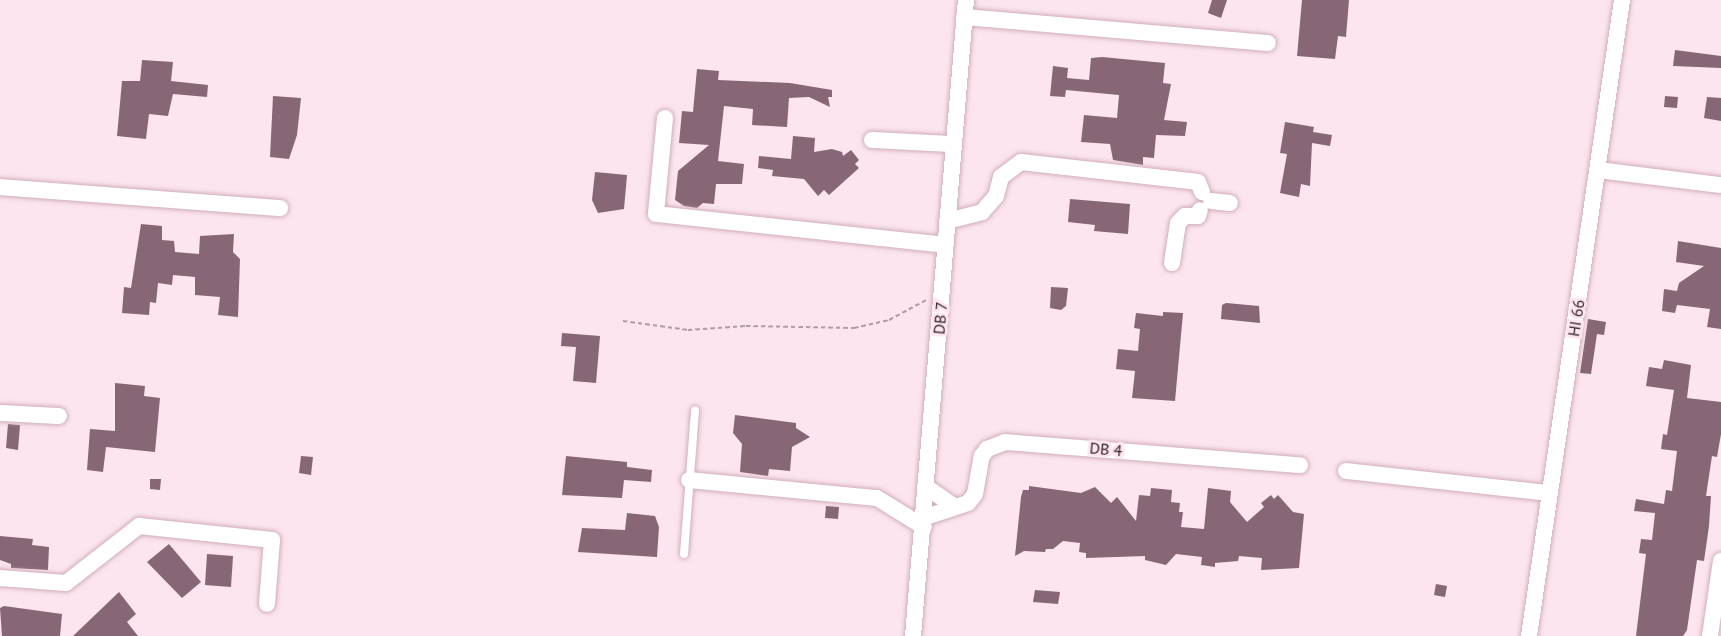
<!DOCTYPE html>
<style>
body{margin:0}
#map{position:relative;width:1721px;height:636px;overflow:hidden;background:#fce5ef;font-family:"PT Sans",sans-serif}
div>[style]{position:absolute}
.building>*{inset:0;background:#876775}
.path>*{height:2px;margin-top:-1px;transform-origin:0;background:repeating-linear-gradient(90deg,#b09ca5 0 4.5px,transparent 0 7.5px)}
.roads{filter:drop-shadow(0 0 2px #d1adbc) drop-shadow(0 0 2px #d1adbc)}
.service>*{height:8px;margin:-4px;padding:0 4px;transform-origin:4px;border-radius:4px;background:#fff}
.minor>*{height:16px;margin:-8px;padding:0 8px;transform-origin:8px;border-radius:8px;background:#fff}
span{translate:-50% -50%;white-space:nowrap;text-align:center;line-height:1.15;-webkit-text-stroke:6px #fce5ef;paint-order:stroke}
.street-label{font-size:16px;color:#31242a}
</style>
<div id="map">
<div class="building">
<div style="clip-path:polygon(1212px 0,1227px 0,1221px 18px,1208px 13px)"></div>
<div style="clip-path:polygon(1302px 0,1349px 0,1346px 37px,1338px 36px,1335px 59px,1297px 56px)"></div>
<div style="clip-path:polygon(1675px 50px,1721px 56px,1721px 68px,1673px 66px)"></div>
<div style="clip-path:polygon(1102px 57px,1165px 63px,1163px 83px,1171px 84px,1164px 120px,1187px 122px,1185px 136px,1156px 135px,1154px 158px,1143px 157px,1143px 165px,1113px 160px,1110px 144px,1081px 142px,1084px 115px,1117px 118px,1119px 95px,1066px 90px,1065px 97px,1050px 96px,1053px 66px,1068px 68px,1067px 78px,1089px 80px,1091px 58px)"></div>
<div style="clip-path:polygon(142px 60px,173px 62px,171px 81px,208px 85px,207px 97px,173px 94px,168px 116px,149px 114px,146px 139px,117px 136px,122px 81px,140px 81px)"></div>
<div style="clip-path:polygon(697px 69px,719px 71px,718px 80px,790px 83px,832px 90px,832px 97px,828px 97px,830px 107px,809px 97px,789px 98px,787px 127px,752px 125px,753px 109px,724px 106px,718px 161px,744px 164px,742px 184px,716px 184px,714px 204px,703px 203px,697px 208px,684px 206px,675px 200px,678px 171px,709px 145px,679px 143px,682px 111px,693px 112px)"></div>
<div style="clip-path:polygon(273px 96px,301px 98px,297px 135px,289px 159px,270px 157px)"></div>
<div style="clip-path:polygon(1665px 96px,1678px 97px,1677px 108px,1664px 107px)"></div>
<div style="clip-path:polygon(1707px 97px,1721px 98px,1721px 121px,1704px 118px)"></div>
<div style="clip-path:polygon(1285px 122px,1314px 127px,1313px 132px,1332px 135px,1330px 146px,1312px 143px,1310px 186px,1301px 184px,1299px 197px,1280px 193px,1287px 154px,1280px 153px)"></div>
<div style="clip-path:polygon(793px 136px,815px 138px,814px 152px,832px 149px,842px 152px,843px 156px,851px 150px,859px 160px,855px 164px,859px 168px,829px 195px,824px 190px,818px 196px,804px 179px,772px 176px,773px 170px,758px 168px,759px 156px,791px 159px)"></div>
<div style="clip-path:polygon(595px 172px,627px 175px,624px 209px,598px 213px,592px 200px)"></div>
<div style="clip-path:polygon(1070px 199px,1130px 204px,1128px 234px,1094px 231px,1095px 225px,1068px 222px)"></div>
<div style="clip-path:polygon(141px 224px,162px 226px,162px 240px,174px 241px,175px 252px,199px 254px,200px 236px,234px 234px,233px 252px,240px 259px,238px 317px,218px 315px,220px 297px,195px 295px,195px 277px,173px 275px,172px 285px,158px 283px,156px 303px,150px 302px,149px 315px,122px 313px,124px 287px,131px 288px)"></div>
<div style="clip-path:polygon(1678px 241px,1721px 248px,1721px 329px,1707px 327px,1710px 309px,1677px 305px,1675px 313px,1662px 311px,1664px 289px,1677px 291px,1679px 283px,1704px 266px,1676px 262px)"></div>
<div style="clip-path:polygon(1051px 287px,1068px 288px,1066px 306px,1061px 310px,1050px 308px)"></div>
<div style="clip-path:polygon(1226px 303px,1259px 306px,1260px 323px,1221px 319px,1222px 305px)"></div>
<div style="clip-path:polygon(1163px 312px,1183px 313px,1175px 401px,1132px 398px,1135px 371px,1116px 369px,1118px 349px,1138px 351px,1140px 329px,1134px 328px,1136px 313px,1163px 316px)"></div>
<div style="clip-path:polygon(1588px 319px,1606px 322px,1604px 335px,1597px 334px,1591px 374px,1580px 373px)"></div>
<div style="clip-path:polygon(562px 333px,600px 336px,596px 383px,573px 381px,576px 347px,561px 346px)"></div>
<div style="clip-path:polygon(1664px 360px,1691px 365px,1687px 398px,1721px 402px,1721px 434px,1717px 457px,1712px 456px,1706px 496px,1711px 496px,1709px 526px,1704px 561px,1697px 560px,1687px 630px,1683px 636px,1636px 636px,1646px 554px,1639px 553px,1641px 539px,1652px 540px,1655px 513px,1634px 511px,1636px 499px,1664px 504px,1666px 490px,1672px 491px,1677px 451px,1661px 449px,1663px 434px,1667px 435px,1674px 390px,1646px 386px,1649px 367px,1662px 369px)"></div>
<div style="clip-path:polygon(115px 383px,145px 386px,144px 396px,160px 398px,155px 452px,106px 447px,103px 472px,87px 470px,90px 429px,115px 431px)"></div>
<div style="clip-path:polygon(735px 415px,796px 423px,796px 428px,810px 437px,792px 447px,790px 471px,769px 469px,768px 476px,740px 472px,742px 444px,733px 433px)"></div>
<div style="clip-path:polygon(8px 424px,20px 425px,18px 450px,6px 448px)"></div>
<div style="clip-path:polygon(301px 456px,313px 457px,311px 475px,299px 473px)"></div>
<div style="clip-path:polygon(566px 456px,627px 462px,627px 467px,652px 470px,651px 482px,624px 480px,622px 498px,562px 495px)"></div>
<div style="clip-path:polygon(150px 479px,161px 479px,160px 490px,150px 489px)"></div>
<div style="clip-path:polygon(1029px 486px,1081px 493px,1095px 487px,1111px 503px,1117px 497px,1136px 521px,1139px 495px,1150px 496px,1151px 488px,1172px 490px,1171px 502px,1180px 503px,1179px 512px,1183px 512px,1181px 527px,1204px 529px,1208px 488px,1231px 491px,1230px 502px,1247px 522px,1264px 507px,1261px 503px,1271px 495px,1274px 499px,1278px 495px,1293px 512px,1304px 514px,1299px 568px,1261px 570px,1262px 558px,1239px 556px,1238px 561px,1215px 563px,1215px 567px,1201px 565px,1202px 557px,1176px 554px,1166px 565px,1145px 560px,1145px 556px,1086px 558px,1086px 553px,1079px 552px,1080px 543px,1063px 541px,1053px 549px,1046px 549px,1045px 552px,1024px 551px,1015px 556px,1021px 497px,1023px 490px,1029px 490px)"></div>
<div style="clip-path:polygon(826px 506px,839px 507px,838px 519px,825px 518px)"></div>
<div style="clip-path:polygon(627px 513px,655px 516px,659px 527px,657px 557px,578px 552px,582px 528px,625px 530px)"></div>
<div style="clip-path:polygon(0 536px,33px 539px,32px 545px,49px 547px,48px 570px,11px 568px,11px 564px,0 560px)"></div>
<div style="clip-path:polygon(169px 544px,201px 582px,182px 598px,147px 562px)"></div>
<div style="clip-path:polygon(207px 554px,233px 556px,231px 587px,205px 585px)"></div>
<div style="clip-path:polygon(1436px 584px,1447px 586px,1445px 597px,1434px 595px)"></div>
<div style="clip-path:polygon(1035px 590px,1060px 592px,1058px 604px,1033px 602px)"></div>
<div style="clip-path:polygon(119px 592px,136px 614px,127px 622px,138px 636px,73px 636px)"></div>
<div style="clip-path:polygon(4px 606px,62px 614px,60px 636px,2px 636px,0 608px)"></div>
</div>
<div class="path">
<div style="left:623px;top:321px;width:66px;rotate:7.9deg"></div>
<div style="left:688px;top:330px;width:58px;rotate:-3.9deg"></div>
<div style="left:746px;top:326px;width:108px;rotate:1.1deg"></div>
<div style="left:854px;top:328px;width:36px;rotate:-13deg"></div>
<div style="left:889px;top:320px;width:42px;rotate:-28.4deg"></div>
</div>
<div class="roads">
<div class="service">
<div style="left:684px;top:554px;width:144px;rotate:-85.6deg"></div>
</div>
<div class="minor">
<div style="left:964px;top:17px;width:305px;rotate:4.9deg"></div>
<div style="left:665px;top:118px;width:96px;rotate:95.4deg"></div>
<div style="left:656px;top:214px;width:291px;rotate:6.1deg"></div>
<div style="left:872px;top:140px;width:80px;rotate:2.9deg"></div>
<div style="left:1598px;top:170px;width:124px;rotate:7deg"></div>
<div style="left:0;top:187px;width:281px;rotate:4.3deg"></div>
<div style="left:1211px;top:201px;width:19px;rotate:6deg"></div>
<div style="left:947px;top:221px;width:36px;rotate:-14deg"></div>
<div style="left:982px;top:212px;width:21px;rotate:-49deg"></div>
<div style="left:996px;top:196px;width:20px;rotate:-75deg"></div>
<div style="left:1001px;top:177px;width:25px;rotate:-37deg"></div>
<div style="left:1021px;top:162px;width:170px;rotate:6.4deg"></div>
<div style="left:1190px;top:181px;width:8px;rotate:7deg"></div>
<div style="left:1198px;top:182px;width:11px;rotate:68deg"></div>
<div style="left:1172px;top:263px;width:40px;rotate:-81.5deg"></div>
<div style="left:1178px;top:223px;width:10px;rotate:-45deg"></div>
<div style="left:1185px;top:216px;width:13px"></div>
<div style="left:1198px;top:216px;width:6px;rotate:-72deg"></div>
<div style="left:0;top:413px;width:59px;rotate:2.9deg"></div>
<div style="left:1346px;top:471px;width:204px;rotate:6.2deg"></div>
<div style="left:689px;top:480px;width:189px;rotate:5.5deg"></div>
<div style="left:877px;top:498px;width:55px;rotate:31.7deg"></div>
<div style="left:925px;top:486px;width:35px;rotate:35deg"></div>
<div style="left:923px;top:518px;width:47px;rotate:-18.4deg"></div>
<div style="left:968px;top:503px;width:11px;rotate:-52deg"></div>
<div style="left:975px;top:494px;width:39px;rotate:-80deg"></div>
<div style="left:982px;top:456px;width:9px;rotate:-54deg"></div>
<div style="left:987px;top:449px;width:19px;rotate:-21deg"></div>
<div style="left:1005px;top:442px;width:296px;rotate:4.5deg"></div>
<div style="left:0;top:578px;width:66px;rotate:4.3deg"></div>
<div style="left:66px;top:583px;width:93px;rotate:-38deg"></div>
<div style="left:139px;top:526px;width:134px;rotate:6deg"></div>
<div style="left:272px;top:540px;width:64px;rotate:94.5deg"></div>
<div style="left:913px;top:636px;width:638px;rotate:-85.24deg"></div>
<div style="left:1529px;top:636px;width:643px;rotate:-81.68deg"></div>
<div style="left:1710px;top:636px;width:76px;rotate:-81.7deg"></div>
</div>
</div>
<div class="street-label">
<span style="left:940px;top:318px;rotate:-85deg">DB 7</span>
<span style="left:1576px;top:318px;rotate:-81deg">HI 66</span>
<span style="left:1106px;top:449px;rotate:5deg">DB 4</span>
</div>
</div>
